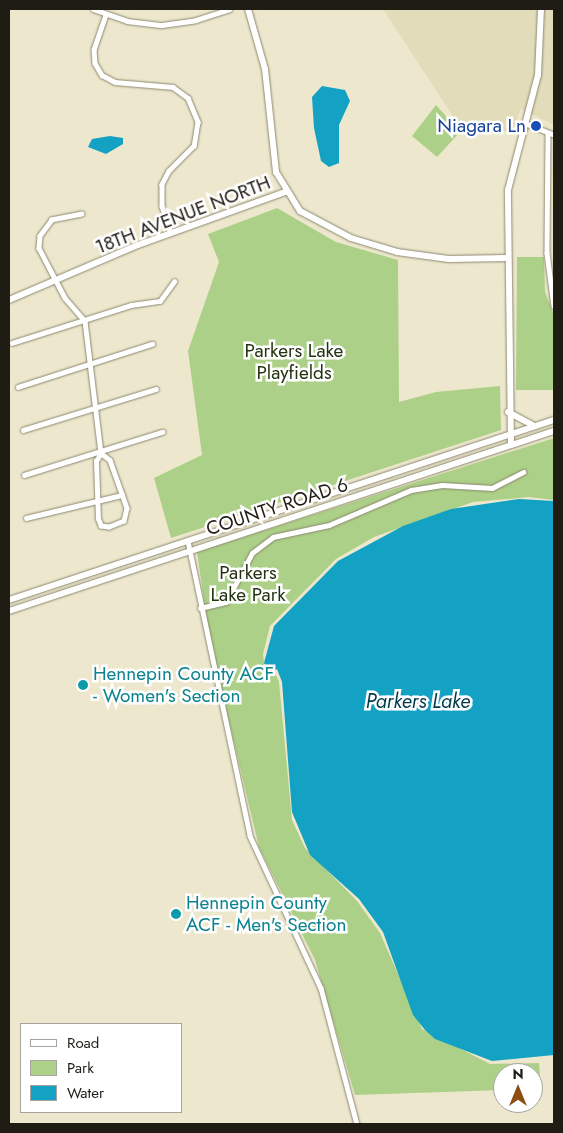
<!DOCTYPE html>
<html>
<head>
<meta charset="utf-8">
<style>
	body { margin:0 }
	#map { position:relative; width:563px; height:1133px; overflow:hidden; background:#ede8cd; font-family:Jost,sans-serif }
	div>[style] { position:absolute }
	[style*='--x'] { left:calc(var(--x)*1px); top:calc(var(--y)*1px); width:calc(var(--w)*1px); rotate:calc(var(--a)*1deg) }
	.built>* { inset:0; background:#e3dcbb }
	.green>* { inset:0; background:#acd087 }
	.water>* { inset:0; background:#13a2c4 }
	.roads { filter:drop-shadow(0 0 1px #8c876f) drop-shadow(0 0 1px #8c876f) }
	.street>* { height:4.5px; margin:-2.25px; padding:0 2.25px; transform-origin:2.25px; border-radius:2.25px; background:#fff }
	.secondary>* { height:6px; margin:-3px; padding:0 3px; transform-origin:3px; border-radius:3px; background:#fff }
	.dots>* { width:14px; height:14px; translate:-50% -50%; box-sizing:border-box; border:2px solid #fff; border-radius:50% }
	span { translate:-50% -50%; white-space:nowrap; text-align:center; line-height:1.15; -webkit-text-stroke:5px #fff; paint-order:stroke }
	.transit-label { font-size:19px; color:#164399 }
	.right { translate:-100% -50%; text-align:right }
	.street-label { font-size:19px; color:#1e1c13 }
	.park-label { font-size:19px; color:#243411 }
	.culture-label { font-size:19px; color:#0d838f }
	.left { translate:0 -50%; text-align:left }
	.water-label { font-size:20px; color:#023c4a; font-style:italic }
	.frame { position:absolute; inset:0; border:10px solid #1e1c13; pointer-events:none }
	.legend { position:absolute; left:20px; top:1023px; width:162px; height:90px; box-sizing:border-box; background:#fff; border:1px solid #a5a4a1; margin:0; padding:6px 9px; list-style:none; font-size:15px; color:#1e1c13 }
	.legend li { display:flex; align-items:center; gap:10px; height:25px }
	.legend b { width:25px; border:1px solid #a5a4a1 }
	.north { position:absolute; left:493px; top:1063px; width:50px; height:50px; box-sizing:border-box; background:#fff; border:1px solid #a5a4a1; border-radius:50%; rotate:0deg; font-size:14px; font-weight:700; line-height:20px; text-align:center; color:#1e1c13 }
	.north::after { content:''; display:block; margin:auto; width:18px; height:22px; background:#8c4e12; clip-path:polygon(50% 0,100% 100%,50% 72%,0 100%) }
</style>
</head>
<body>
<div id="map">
	<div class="built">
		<i style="clip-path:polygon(383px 9px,554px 9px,554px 125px,521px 109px,512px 132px,460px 127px)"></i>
	</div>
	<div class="green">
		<i style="clip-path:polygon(436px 105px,460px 132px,437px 157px,412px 136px)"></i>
		<i style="clip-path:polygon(277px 208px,336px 242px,398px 260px,399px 402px,436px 392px,500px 386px,501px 430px,171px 538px,154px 478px,202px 455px,188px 351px,219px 262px,208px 234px)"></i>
		<i style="clip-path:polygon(517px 257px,544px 257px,545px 292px,554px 315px,554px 390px,516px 390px)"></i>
		<i style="clip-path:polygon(554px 438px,554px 500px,529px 497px,473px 502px,374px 537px,336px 559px,270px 626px,263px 654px,265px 672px,276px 675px,279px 682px,292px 820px,305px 848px,357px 901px,380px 933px,422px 1029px,490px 1064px,539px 1063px,541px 1089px,533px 1089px,533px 1073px,503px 1073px,503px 1090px,355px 1095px,315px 960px,259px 847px,210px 642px,197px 552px)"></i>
	</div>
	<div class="water">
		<i style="clip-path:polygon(322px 86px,345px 90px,350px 101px,339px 125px,339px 163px,329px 167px,321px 161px,314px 128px,312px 97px)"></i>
		<i style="clip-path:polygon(110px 136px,123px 138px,123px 144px,106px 154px,88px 147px,92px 139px)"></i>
		<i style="clip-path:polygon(519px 499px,554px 501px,554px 1055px,492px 1061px,435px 1039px,425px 1030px,413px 1015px,383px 932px,359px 899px,310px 855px,292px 812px,282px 682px,277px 669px,270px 674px,264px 663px,274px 626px,338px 561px,403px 526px,451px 509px)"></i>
	</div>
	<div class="roads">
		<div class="street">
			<i style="--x:93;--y:9;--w:36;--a:19"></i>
			<i style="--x:127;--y:21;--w:35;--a:7"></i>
			<i style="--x:162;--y:25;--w:34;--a:-8"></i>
			<i style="--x:196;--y:20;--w:35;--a:-18"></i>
			<i style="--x:106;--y:15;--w:36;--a:109"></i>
			<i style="--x:94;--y:49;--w:14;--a:86"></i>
			<i style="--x:95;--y:63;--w:14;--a:60"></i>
			<i style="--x:102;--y:75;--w:15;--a:28"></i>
			<i style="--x:115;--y:82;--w:58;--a:4.9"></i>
			<i style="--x:173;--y:87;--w:19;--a:36"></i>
			<i style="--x:188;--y:98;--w:26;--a:67"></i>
			<i style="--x:198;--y:122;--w:24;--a:99"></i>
			<i style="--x:194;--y:146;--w:35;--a:135"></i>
			<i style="--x:169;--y:171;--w:15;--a:118"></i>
			<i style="--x:162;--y:184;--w:22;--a:90"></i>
			<i style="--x:162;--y:206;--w:28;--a:72"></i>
			<i style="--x:525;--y:123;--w:31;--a:22"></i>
			<i style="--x:548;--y:134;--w:119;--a:90.5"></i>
			<i style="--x:547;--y:253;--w:53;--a:82.5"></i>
			<i style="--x:82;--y:214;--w:31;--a:169"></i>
			<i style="--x:52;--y:220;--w:20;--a:127"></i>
			<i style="--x:40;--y:236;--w:12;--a:95"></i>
			<i style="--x:39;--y:248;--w:56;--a:62.5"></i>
			<i style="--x:65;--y:298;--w:30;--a:49"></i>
			<i style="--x:85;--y:321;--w:133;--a:83.1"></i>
			<i style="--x:12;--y:343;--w:125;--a:-17.7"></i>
			<i style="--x:131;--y:305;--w:29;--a:-8"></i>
			<i style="--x:160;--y:301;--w:24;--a:-54"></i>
			<i style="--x:18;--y:387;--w:141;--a:-17.8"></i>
			<i style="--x:23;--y:430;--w:139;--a:-17.1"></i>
			<i style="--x:101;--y:453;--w:11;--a:38"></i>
			<i style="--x:110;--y:460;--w:51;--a:70.5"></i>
			<i style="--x:127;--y:508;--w:13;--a:103"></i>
			<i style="--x:124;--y:521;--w:16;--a:158"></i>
			<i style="--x:109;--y:527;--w:8;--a:-173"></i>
			<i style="--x:101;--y:526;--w:8;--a:-113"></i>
			<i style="--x:98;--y:519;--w:58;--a:-92"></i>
			<i style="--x:96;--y:461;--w:9;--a:-58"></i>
			<i style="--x:24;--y:475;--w:145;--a:-17.3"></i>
			<i style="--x:26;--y:518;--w:99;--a:-13.5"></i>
			<i style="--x:188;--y:541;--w:301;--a:78.1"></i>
			<i style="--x:250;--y:836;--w:168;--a:65"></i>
			<i style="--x:321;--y:988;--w:141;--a:75.2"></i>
			<i style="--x:200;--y:608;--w:27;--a:-13"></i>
			<i style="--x:226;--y:602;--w:55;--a:-62"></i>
			<i style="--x:252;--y:553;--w:26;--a:-37"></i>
			<i style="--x:273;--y:537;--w:57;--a:-12.1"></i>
			<i style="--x:329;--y:525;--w:89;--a:-23.1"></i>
			<i style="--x:411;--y:490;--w:31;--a:-9"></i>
			<i style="--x:442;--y:485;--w:50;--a:3.4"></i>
			<i style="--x:492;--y:488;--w:35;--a:-27"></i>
		</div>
		<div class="secondary">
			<i style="--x:248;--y:9;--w:62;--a:74.2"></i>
			<i style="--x:265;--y:69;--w:104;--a:83.9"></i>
			<i style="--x:276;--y:172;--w:46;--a:58.4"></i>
			<i style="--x:300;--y:211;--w:58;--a:27.9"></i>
			<i style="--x:351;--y:238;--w:48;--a:16.9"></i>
			<i style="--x:397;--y:252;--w:52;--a:7.7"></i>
			<i style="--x:449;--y:259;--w:58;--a:-1"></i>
			<i style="--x:9;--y:300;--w:140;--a:-23.1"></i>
			<i style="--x:138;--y:245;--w:156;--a:-19.8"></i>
			<i style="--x:508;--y:412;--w:27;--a:28"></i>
			<i style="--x:511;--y:445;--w:255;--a:-90.7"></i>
			<i style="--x:508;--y:190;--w:119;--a:-75.4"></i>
			<i style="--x:538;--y:75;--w:66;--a:-87.4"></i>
			<i style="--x:9;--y:600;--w:574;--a:-18.28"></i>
			<i style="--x:9;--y:611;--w:574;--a:-18.28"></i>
		</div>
	</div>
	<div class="dots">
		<i style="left:536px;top:126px;background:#1a4fb4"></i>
		<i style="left:83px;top:685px;background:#0f9aa8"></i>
		<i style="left:176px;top:914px;background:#0f9aa8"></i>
	</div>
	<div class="transit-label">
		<span class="right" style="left:526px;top:126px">Niagara Ln</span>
	</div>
	<div class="street-label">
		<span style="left:183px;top:215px;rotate:-21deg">18TH AVENUE NORTH</span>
		<span style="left:277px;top:507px;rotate:-18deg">COUNTY ROAD 6</span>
	</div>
	<div class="park-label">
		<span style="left:294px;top:362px">Parkers Lake<br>Playfields</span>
		<span style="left:248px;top:584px">Parkers<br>Lake Park</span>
	</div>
	<div class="culture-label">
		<span class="left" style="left:93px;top:685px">Hennepin County ACF<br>- Women's Section</span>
		<span class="left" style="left:186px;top:914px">Hennepin County<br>ACF - Men's Section</span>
	</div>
	<div class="water-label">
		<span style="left:418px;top:701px">Parkers Lake</span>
	</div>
	<div class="frame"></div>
	<ul class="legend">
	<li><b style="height:6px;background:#fff"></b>Road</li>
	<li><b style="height:14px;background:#acd087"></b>Park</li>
	<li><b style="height:14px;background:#13a2c4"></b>Water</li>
	</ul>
	<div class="north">N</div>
</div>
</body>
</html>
